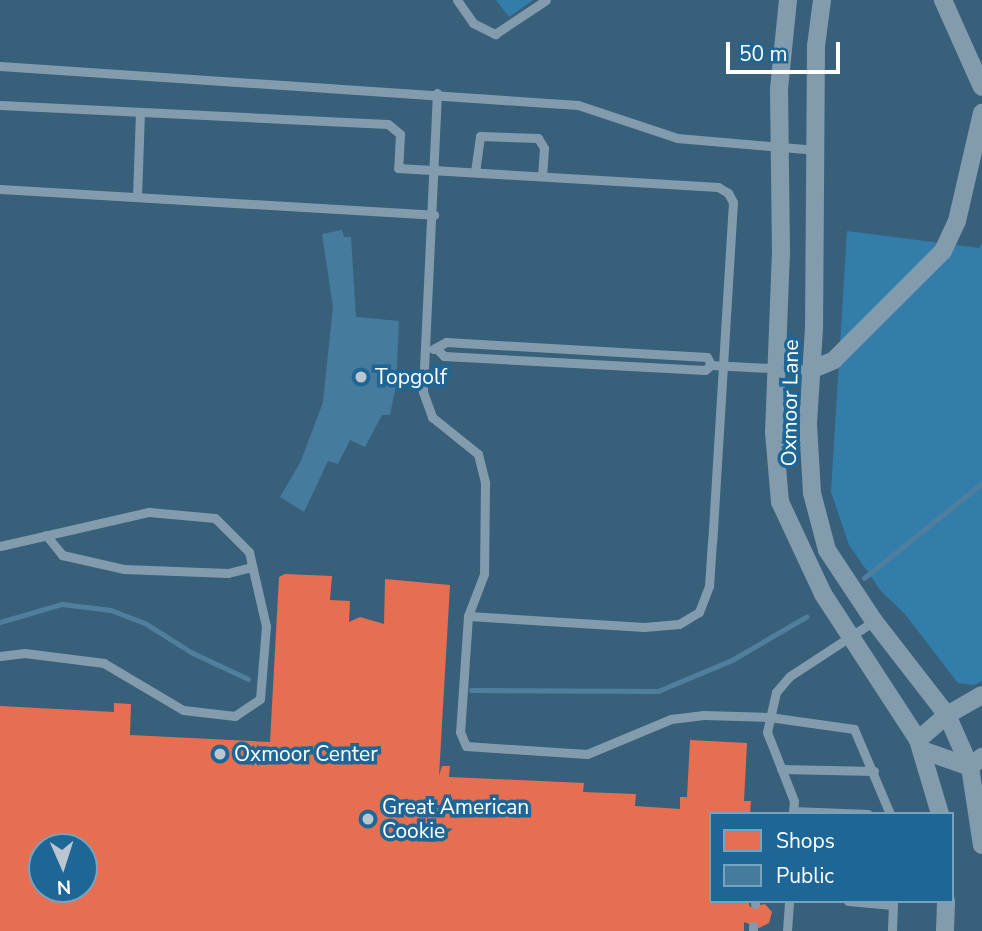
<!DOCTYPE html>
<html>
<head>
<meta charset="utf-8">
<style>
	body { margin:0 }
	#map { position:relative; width:982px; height:931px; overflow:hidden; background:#39607a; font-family:"Nunito Sans",sans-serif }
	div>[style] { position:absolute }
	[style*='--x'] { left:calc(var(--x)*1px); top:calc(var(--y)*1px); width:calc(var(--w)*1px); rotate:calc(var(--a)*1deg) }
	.green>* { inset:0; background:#337dab }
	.shops>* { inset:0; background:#e76f51 }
	.public>* { inset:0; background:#457b9d }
	.stream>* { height:4.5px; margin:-2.25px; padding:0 2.25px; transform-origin:2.25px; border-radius:2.25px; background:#507f9e }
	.lane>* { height:9px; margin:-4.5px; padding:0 4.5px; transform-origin:4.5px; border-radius:4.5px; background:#839cad }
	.street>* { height:18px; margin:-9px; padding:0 9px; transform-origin:9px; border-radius:9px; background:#839cad }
	.dots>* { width:19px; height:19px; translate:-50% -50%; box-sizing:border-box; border:4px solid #1e6695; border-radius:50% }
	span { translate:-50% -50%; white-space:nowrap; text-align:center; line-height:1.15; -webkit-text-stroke:7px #1e6695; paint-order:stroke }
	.poi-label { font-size:21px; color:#fff }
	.left { translate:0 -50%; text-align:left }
	.street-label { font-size:21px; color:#fff }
	.legend { position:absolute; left:709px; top:812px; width:245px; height:91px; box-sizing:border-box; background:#1e6695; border:2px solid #78a3bf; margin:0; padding:9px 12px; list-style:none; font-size:21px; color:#fff }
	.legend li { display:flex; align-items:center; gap:14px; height:35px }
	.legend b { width:35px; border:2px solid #78a3bf }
	.north { position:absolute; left:28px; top:833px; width:70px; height:70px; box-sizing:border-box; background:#1e6695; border:2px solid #78a3bf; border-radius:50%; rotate:177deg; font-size:19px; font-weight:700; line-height:28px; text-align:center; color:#fff }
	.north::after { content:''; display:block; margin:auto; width:24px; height:32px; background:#bac7d0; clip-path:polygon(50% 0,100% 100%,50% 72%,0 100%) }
	.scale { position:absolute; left:726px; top:42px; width:114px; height:32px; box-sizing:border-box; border:4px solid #fff; border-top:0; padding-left:9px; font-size:21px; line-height:24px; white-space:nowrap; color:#fff; -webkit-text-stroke:5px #1e6695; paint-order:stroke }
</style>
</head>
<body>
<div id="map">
	<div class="green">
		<i style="clip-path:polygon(496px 0,533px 0,509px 17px)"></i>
		<i style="clip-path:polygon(847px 231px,979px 248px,982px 243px,982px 681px,974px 685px,958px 683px,904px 613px,881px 591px,849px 545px,831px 492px)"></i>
	</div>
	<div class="shops">
		<i style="clip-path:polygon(evenodd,285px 574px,332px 576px,330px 600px,350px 601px,349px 622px,360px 617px,384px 624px,385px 579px,450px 585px,439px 776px,442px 766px,450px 766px,449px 777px,584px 783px,583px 792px,636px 794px,635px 806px,680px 809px,680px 797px,687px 797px,690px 740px,747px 743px,744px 801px,751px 801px,750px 814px,711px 814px,711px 901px,748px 901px,750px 907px,765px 904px,772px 912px,769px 923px,759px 928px,744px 922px,744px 931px,0 931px,0 706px,114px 712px,114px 703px,131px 704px,130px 735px,270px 742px,279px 577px,285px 574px,42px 847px,84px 847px,84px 889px,42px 889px,42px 847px)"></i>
	</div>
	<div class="public">
		<i style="clip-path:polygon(342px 230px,344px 237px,351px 237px,356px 317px,399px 321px,396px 385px,390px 415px,382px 415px,365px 447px,350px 440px,338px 464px,328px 461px,304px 512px,280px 497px,301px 461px,323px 402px,333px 307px,322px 234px)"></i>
	</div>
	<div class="stream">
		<i style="--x:864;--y:578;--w:151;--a:-38.8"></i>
		<i style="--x:0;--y:622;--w:65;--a:-16.2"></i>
		<i style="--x:62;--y:604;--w:49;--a:7"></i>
		<i style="--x:111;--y:610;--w:36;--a:21"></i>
		<i style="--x:145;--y:623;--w:54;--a:32.2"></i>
		<i style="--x:191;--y:652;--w:63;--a:25.3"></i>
		<i style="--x:471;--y:690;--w:187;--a:0.3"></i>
		<i style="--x:658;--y:691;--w:80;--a:-22.7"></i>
		<i style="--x:732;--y:660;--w:86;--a:-30.2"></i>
	</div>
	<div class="lane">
		<i style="--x:457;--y:0;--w:28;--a:55"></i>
		<i style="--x:473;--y:23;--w:25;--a:27"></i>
		<i style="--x:495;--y:34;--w:61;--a:-33.7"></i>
		<i style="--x:0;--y:66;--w:579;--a:3.86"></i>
		<i style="--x:578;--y:105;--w:104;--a:18.4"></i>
		<i style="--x:677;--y:138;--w:140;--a:4.9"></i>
		<i style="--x:437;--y:93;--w:299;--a:92.7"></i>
		<i style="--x:423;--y:392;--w:27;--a:70"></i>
		<i style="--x:432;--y:417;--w:59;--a:38.8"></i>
		<i style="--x:478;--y:454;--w:30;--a:76"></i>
		<i style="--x:485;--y:483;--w:91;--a:90.6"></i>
		<i style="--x:484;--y:574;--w:45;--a:110.9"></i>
		<i style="--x:468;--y:616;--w:116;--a:93.9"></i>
		<i style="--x:460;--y:732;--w:15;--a:67"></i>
		<i style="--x:466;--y:746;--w:121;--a:3.8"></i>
		<i style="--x:587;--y:754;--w:91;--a:-22.6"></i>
		<i style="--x:671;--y:719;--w:33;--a:-7"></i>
		<i style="--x:704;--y:715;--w:65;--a:1.8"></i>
		<i style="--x:769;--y:717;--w:86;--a:8"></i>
		<i style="--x:854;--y:729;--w:92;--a:67"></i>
		<i style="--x:0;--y:105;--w:388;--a:2.8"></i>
		<i style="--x:388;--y:124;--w:16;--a:40"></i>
		<i style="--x:400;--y:134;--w:34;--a:93"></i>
		<i style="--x:398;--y:168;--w:321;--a:3.4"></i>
		<i style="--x:718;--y:187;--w:12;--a:31"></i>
		<i style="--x:728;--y:193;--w:10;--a:61"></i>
		<i style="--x:733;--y:202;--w:340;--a:93.5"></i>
		<i style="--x:712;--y:541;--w:45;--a:93.8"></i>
		<i style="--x:709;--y:586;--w:28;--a:111"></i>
		<i style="--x:699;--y:612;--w:23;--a:149"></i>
		<i style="--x:679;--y:624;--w:35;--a:175"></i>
		<i style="--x:644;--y:627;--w:176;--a:-176.4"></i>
		<i style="--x:475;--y:172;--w:36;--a:-82"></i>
		<i style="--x:480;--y:136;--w:58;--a:2"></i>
		<i style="--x:538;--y:138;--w:12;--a:59"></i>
		<i style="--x:544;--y:148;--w:28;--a:94"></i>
		<i style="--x:0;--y:189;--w:435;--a:3.4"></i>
		<i style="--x:137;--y:197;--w:85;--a:-88"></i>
		<i style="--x:433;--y:349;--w:15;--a:-28"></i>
		<i style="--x:446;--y:342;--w:261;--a:3.3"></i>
		<i style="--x:707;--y:357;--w:9;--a:63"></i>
		<i style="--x:437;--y:349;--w:10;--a:45"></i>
		<i style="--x:444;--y:356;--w:261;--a:3.1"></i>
		<i style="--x:705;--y:370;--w:8;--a:-40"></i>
		<i style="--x:711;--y:365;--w:100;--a:2.9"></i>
		<i style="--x:46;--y:535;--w:26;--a:51"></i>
		<i style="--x:62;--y:555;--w:64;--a:12.7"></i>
		<i style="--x:124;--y:569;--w:104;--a:2.2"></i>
		<i style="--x:228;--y:573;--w:25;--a:-14"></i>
		<i style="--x:0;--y:546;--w:153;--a:-12.9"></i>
		<i style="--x:149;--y:512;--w:66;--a:5.2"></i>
		<i style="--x:215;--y:518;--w:48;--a:45"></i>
		<i style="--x:249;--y:552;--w:76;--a:77.1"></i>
		<i style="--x:266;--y:626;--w:73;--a:94.7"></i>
		<i style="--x:260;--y:699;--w:30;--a:146"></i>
		<i style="--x:235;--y:716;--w:52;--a:-173.4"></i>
		<i style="--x:183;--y:710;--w:92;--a:-149.3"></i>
		<i style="--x:104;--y:663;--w:80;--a:-172.8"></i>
		<i style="--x:25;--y:653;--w:25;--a:173"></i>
		<i style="--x:781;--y:769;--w:93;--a:1.2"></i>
		<i style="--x:793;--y:811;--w:75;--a:2.3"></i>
		<i style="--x:793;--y:814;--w:13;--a:-86"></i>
		<i style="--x:794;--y:801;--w:74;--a:-111.4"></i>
		<i style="--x:767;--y:732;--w:41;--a:-77.3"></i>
		<i style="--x:776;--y:692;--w:21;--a:-49"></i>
		<i style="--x:790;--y:676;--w:100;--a:-33.2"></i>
		<i style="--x:848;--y:901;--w:45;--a:5.1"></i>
		<i style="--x:755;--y:904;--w:3;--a:-90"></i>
		<i style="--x:753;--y:931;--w:5;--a:-90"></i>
		<i style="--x:787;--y:931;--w:30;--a:-86"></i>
		<i style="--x:892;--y:931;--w:30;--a:-88"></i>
	</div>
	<div class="street">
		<i style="--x:788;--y:0;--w:89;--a:95.8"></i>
		<i style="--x:779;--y:89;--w:162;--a:89.3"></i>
		<i style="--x:781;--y:251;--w:181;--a:92.2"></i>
		<i style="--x:774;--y:432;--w:70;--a:85.1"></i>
		<i style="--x:780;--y:502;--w:102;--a:64.9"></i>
		<i style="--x:823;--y:594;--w:174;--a:56.9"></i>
		<i style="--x:918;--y:740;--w:77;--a:73.4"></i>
		<i style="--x:822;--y:0;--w:46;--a:97.4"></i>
		<i style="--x:816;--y:46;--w:282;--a:90.4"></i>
		<i style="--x:814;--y:328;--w:96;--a:93.6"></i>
		<i style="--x:808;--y:424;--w:69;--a:86.7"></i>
		<i style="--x:812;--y:493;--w:59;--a:75.3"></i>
		<i style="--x:827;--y:550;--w:85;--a:56.5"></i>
		<i style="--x:874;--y:621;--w:119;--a:52.2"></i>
		<i style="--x:947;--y:715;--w:57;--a:66.1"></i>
		<i style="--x:970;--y:767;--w:79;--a:81.3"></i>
		<i style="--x:943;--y:0;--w:95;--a:65.9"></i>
		<i style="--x:811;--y:370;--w:25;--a:-23"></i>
		<i style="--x:834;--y:360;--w:154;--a:-45"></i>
		<i style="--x:943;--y:251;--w:33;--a:-65"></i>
		<i style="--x:957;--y:221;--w:111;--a:-77"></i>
		<i style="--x:918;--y:740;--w:38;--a:-41"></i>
		<i style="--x:947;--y:715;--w:40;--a:-29.7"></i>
		<i style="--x:922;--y:750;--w:51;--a:19.5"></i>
		<i style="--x:970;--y:767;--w:16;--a:-40"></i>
		<i style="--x:945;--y:931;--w:30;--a:-88"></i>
	</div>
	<div class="dots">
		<i style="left:361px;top:377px;background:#bac7d0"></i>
		<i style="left:220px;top:754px;background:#bac7d0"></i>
		<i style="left:368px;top:819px;background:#bac7d0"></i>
	</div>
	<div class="poi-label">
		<span class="left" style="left:375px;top:377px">Topgolf</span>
		<span class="left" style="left:234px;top:754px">Oxmoor Center</span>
		<span class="left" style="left:382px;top:819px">Great American<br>Cookie</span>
	</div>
	<div class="street-label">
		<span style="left:790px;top:403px;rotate:-89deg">Oxmoor Lane</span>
	</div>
	<ul class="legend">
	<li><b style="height:19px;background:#e76f51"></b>Shops</li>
	<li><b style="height:19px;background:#457b9d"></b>Public</li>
	</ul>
	<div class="north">N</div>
	<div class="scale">50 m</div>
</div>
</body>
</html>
